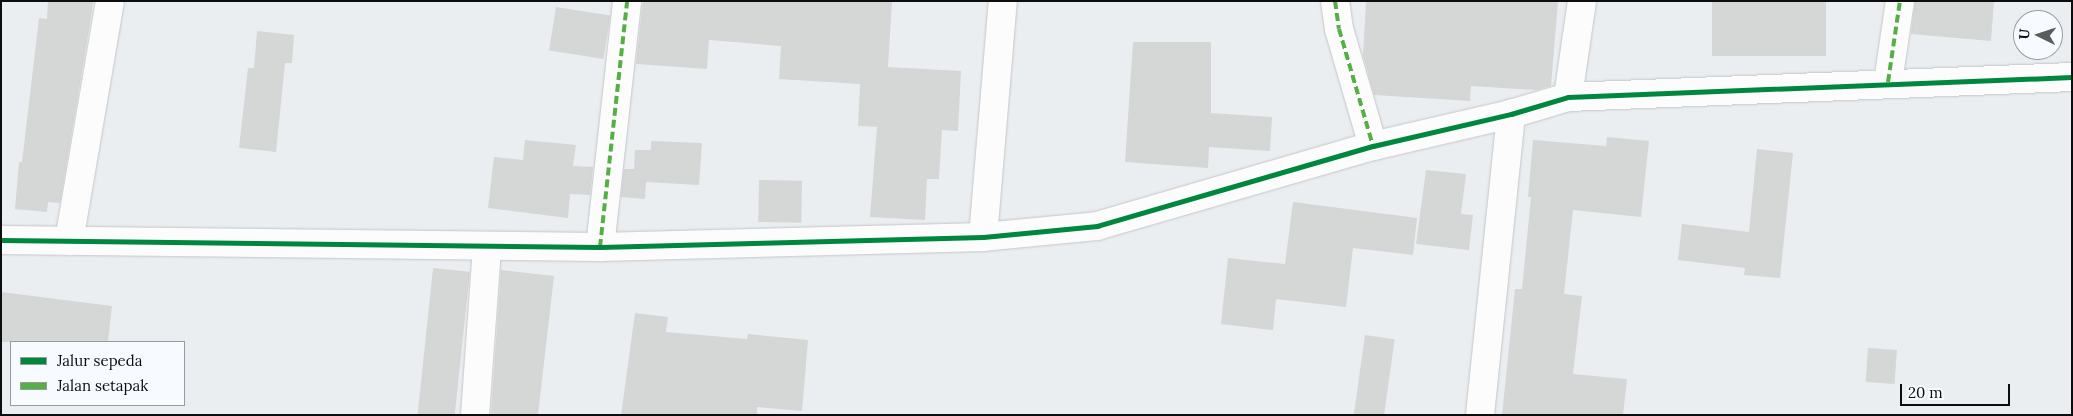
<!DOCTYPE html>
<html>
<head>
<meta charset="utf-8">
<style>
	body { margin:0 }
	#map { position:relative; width:2073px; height:416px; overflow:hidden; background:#ebeef0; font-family:Lora,serif }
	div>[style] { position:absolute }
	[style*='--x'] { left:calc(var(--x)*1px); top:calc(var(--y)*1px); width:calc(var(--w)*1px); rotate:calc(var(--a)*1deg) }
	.building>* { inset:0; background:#d5d6d6; transform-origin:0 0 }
	.roads { filter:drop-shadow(0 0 1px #c4c6c8) drop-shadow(0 0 1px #c4c6c8) }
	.minor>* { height:28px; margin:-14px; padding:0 14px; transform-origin:14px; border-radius:14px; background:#fcfcfd }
	.quiet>* { height:4px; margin-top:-2px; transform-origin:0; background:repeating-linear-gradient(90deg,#54b044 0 8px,transparent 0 12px) }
	.cycleway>* { height:5px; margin:-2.5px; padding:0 2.5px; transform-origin:2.5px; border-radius:2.5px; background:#00873e }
	span { translate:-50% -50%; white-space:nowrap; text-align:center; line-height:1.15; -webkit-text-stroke:4px #f7fbff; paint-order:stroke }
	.frame { position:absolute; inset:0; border:2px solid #0c0d0e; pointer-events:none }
	.legend { position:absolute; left:10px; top:341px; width:175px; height:65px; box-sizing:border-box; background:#f7fbff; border:1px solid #999c9f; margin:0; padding:6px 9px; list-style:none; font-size:15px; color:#0c0d0e }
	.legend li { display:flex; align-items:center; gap:10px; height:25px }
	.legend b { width:25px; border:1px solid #999c9f }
	.north { position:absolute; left:2013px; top:10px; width:50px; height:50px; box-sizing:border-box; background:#f7fbff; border:1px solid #999c9f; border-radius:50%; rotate:274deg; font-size:14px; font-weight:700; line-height:20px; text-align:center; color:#0c0d0e }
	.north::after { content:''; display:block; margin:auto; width:18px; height:22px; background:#5a5c5d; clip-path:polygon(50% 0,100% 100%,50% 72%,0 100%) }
	.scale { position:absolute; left:1900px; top:384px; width:110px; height:22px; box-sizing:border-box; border:2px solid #0c0d0e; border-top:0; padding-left:6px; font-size:15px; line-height:18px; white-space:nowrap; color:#0c0d0e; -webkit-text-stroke:4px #f7fbff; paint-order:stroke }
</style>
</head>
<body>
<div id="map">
	<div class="building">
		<i style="clip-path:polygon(48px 1px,93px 1px,91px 17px,60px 203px,48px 202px,47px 212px,15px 209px,19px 162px,22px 162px,39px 18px,47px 19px)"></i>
		<i style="clip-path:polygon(643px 1px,892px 1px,888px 67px,961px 71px,958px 131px,942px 130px,939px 179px,927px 179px,925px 220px,870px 217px,877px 127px,858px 126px,860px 84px,779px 79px,781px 46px,709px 40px,707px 69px,636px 64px)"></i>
		<i style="clip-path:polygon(1366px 1px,1558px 1px,1551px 86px,1536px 90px,1471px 86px,1470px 101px,1374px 95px,1363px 55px)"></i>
		<i style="left:1712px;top:1px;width:114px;height:55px"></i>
		<i style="clip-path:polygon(1915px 1px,1994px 1px,1991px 41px,1911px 34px)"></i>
		<i style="left:556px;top:7px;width:55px;height:44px;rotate:9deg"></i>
		<i style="clip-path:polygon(257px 31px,294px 35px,292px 63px,285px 63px,276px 152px,239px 148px,248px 68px,254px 68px)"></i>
		<i style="clip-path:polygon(1133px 42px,1211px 42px,1211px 113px,1272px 117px,1270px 151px,1209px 147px,1208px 168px,1125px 162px)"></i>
		<i style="clip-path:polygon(1607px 137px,1649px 141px,1641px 217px,1573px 210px,1564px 294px,1582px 296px,1573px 374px,1627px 379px,1623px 415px,1502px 415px,1515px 289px,1522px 289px,1531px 197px,1528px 197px,1533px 140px,1606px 146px)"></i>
		<i style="clip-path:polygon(525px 140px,576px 145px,573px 166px,593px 167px,590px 195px,570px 194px,568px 218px,488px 208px,494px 157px,523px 160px)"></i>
		<i style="clip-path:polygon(651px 141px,702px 143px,699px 185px,646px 182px,645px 199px,621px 197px,624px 169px,634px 169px,635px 150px,651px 150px)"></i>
		<i style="clip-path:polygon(1757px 149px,1793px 153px,1780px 278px,1744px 275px,1745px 268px,1678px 260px,1682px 224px,1749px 232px)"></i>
		<i style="clip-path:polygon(1426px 170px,1466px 174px,1461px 214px,1473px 215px,1469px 250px,1416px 244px)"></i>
		<i style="left:759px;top:180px;width:43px;height:42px;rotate:1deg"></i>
		<i style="clip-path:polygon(1293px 202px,1417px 218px,1413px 255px,1353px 248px,1346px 307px,1276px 299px,1273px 330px,1221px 324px,1228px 258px,1285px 264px)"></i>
		<i style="left:433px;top:268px;width:37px;height:148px;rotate:6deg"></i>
		<i style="clip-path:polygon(501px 270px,554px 276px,538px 415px,491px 415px)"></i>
		<i style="clip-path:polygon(1px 292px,112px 306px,108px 342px,1px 342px)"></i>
		<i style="clip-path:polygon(635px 313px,668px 317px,666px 332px,747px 339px,748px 334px,808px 340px,802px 411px,757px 407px,757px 415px,621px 415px)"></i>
		<i style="left:1365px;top:335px;width:30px;height:81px;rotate:8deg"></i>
		<i style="left:1868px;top:348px;width:29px;height:34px;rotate:4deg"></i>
	</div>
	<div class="roads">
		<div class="minor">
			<i style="--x:1335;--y:1;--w:28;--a:82"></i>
			<i style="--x:1339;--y:29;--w:122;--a:73.8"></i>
			<i style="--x:1888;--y:82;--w:82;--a:-81.6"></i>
			<i style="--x:1568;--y:97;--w:97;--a:-81.7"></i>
			<i style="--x:983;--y:237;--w:237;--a:-85.2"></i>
			<i style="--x:1;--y:240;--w:599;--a:0.67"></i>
			<i style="--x:600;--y:247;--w:383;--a:-1.5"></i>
			<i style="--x:983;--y:237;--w:115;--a:-5.5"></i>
			<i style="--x:1097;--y:226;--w:287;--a:-16.2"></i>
			<i style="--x:1373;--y:146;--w:142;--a:-13.1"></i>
			<i style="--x:1511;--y:114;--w:59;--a:-16.6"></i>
			<i style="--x:1568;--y:97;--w:504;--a:-2.27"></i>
			<i style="--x:69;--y:241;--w:243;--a:-80.3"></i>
			<i style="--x:600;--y:247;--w:247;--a:-83.7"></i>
			<i style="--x:475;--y:415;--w:168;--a:-85.9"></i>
			<i style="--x:1480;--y:415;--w:303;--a:-84.1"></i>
		</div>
	</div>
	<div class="quiet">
		<i style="--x:1335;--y:1;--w:28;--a:82"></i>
		<i style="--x:1339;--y:29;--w:122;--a:73.8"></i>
		<i style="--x:1888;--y:82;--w:82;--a:-81.6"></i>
		<i style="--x:600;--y:247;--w:247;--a:-83.7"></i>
	</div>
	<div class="cycleway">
		<i style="--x:1;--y:240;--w:599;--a:0.67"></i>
		<i style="--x:600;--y:247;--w:383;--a:-1.5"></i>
		<i style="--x:983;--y:237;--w:115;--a:-5.5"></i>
		<i style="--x:1097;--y:226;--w:287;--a:-16.2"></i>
		<i style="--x:1373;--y:146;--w:142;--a:-13.1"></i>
		<i style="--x:1511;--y:114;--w:59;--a:-16.6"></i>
		<i style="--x:1568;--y:97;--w:504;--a:-2.27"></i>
	</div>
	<div class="frame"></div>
	<ul class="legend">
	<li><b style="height:6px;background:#00873e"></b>Jalur sepeda</li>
	<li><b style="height:6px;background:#54b044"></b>Jalan setapak</li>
	</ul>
	<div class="north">U</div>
	<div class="scale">20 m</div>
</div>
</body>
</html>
